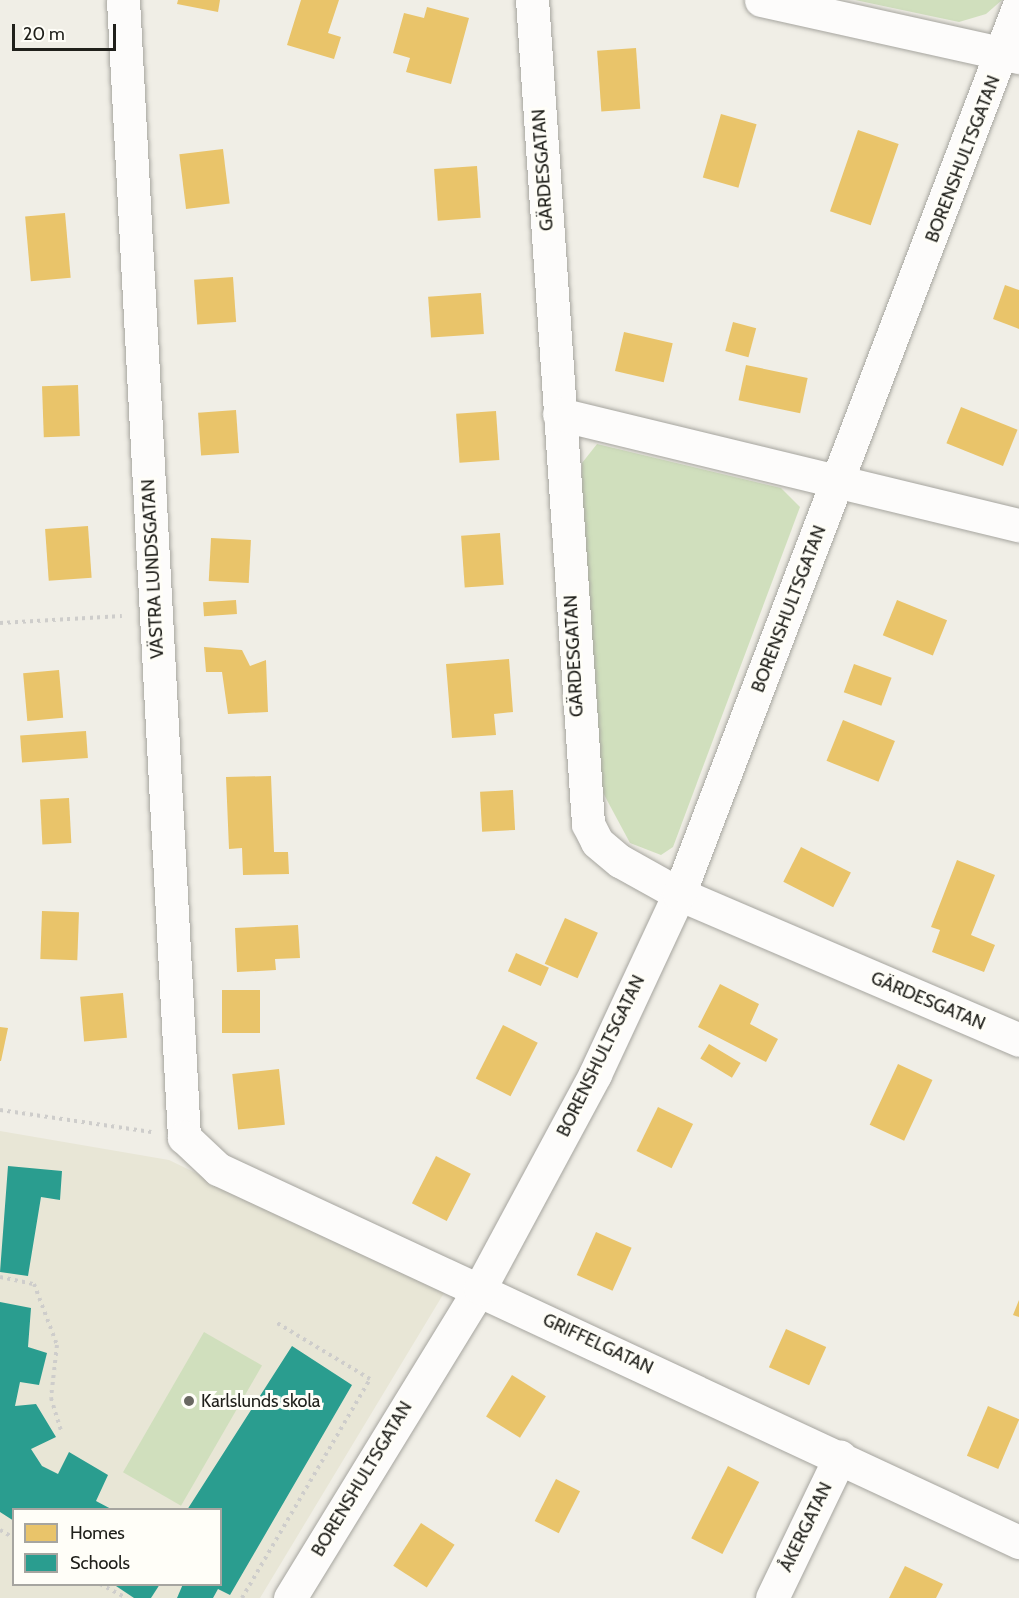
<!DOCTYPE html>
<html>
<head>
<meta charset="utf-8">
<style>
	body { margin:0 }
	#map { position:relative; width:1019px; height:1598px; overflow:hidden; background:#f0eee6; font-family:Cabin,sans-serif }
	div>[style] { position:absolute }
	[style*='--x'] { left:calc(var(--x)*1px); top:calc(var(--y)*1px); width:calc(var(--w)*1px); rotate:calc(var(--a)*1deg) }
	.built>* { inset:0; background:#e8e6d6 }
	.green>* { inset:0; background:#d0dfbd; transform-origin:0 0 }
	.homes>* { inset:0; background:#e9c46a; transform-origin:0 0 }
	.schools>* { inset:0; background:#2a9d8f }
	.path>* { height:4px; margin-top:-2px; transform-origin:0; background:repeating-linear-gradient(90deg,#cecdcb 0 3px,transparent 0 7.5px) }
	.roads { filter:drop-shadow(0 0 2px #a6a59f) drop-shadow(0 0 2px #a6a59f) }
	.street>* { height:33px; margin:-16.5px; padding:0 16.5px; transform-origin:16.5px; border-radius:16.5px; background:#fdfcfb }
	.dots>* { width:16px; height:16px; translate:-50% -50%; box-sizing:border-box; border:3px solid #fffef8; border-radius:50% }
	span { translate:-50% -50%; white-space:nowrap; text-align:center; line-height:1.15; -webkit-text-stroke:6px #fffef8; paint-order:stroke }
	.street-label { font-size:18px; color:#20201b }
	.poi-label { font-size:18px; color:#20201b }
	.left { translate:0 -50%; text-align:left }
	.legend { position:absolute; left:12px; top:1508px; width:210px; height:78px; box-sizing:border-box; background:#fffef8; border:2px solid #a6a5a0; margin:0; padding:8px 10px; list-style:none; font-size:18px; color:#20201b }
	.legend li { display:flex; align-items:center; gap:12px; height:30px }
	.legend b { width:30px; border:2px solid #a6a5a0 }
	.scale { position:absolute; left:12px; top:24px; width:104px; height:27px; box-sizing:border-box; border:3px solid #20201b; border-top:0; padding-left:8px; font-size:18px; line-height:21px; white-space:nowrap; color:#20201b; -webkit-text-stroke:4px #fffef8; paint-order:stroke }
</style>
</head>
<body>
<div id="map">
	<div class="built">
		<i style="clip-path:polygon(evenodd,0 1131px,169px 1160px,444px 1293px,260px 1598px,0 1598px,0 1131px,14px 1510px,220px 1510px,220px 1584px,14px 1584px,14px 1510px)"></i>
	</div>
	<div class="green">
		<i style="clip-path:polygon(855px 0,1002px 0,986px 14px,959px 22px)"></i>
		<i style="clip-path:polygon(597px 444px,781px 488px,800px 507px,673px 847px,661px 855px,630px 843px,601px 789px,582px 496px,582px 463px)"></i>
		<i style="left:204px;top:1332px;width:67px;height:162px;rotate:30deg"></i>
	</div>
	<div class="homes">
		<i style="clip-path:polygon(178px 0,220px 0,218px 12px,177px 4px)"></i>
		<i style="clip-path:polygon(301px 0,339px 0,328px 33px,341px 37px,334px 59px,287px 45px)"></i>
		<i style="clip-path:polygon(427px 7px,469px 18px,451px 84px,406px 72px,410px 58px,393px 53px,404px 13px,424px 18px)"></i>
		<i style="left:636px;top:48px;width:61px;height:39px;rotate:86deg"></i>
		<i style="left:721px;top:114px;width:37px;height:66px;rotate:16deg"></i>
		<i style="left:858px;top:130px;width:43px;height:86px;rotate:19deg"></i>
		<i style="left:223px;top:149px;width:55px;height:44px;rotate:83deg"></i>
		<i style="left:477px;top:166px;width:52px;height:43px;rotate:86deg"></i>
		<i style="left:65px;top:213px;width:65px;height:40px;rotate:85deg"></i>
		<i style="left:233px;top:277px;width:45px;height:39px;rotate:86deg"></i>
		<i style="clip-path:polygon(1005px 285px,1019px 290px,1019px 329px,993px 319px)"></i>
		<i style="left:481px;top:293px;width:41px;height:53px;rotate:86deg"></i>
		<i style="left:733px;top:322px;width:24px;height:30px;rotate:15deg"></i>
		<i style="left:624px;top:332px;width:50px;height:40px;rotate:13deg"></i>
		<i style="left:746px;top:365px;width:63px;height:36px;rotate:12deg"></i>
		<i style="left:78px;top:385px;width:51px;height:36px;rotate:88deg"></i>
		<i style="left:961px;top:407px;width:61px;height:39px;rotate:22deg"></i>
		<i style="left:236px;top:410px;width:43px;height:38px;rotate:86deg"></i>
		<i style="left:496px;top:411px;width:49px;height:40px;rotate:86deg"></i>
		<i style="left:88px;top:526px;width:52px;height:43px;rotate:86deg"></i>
		<i style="left:500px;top:533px;width:52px;height:39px;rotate:86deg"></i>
		<i style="left:211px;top:538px;width:40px;height:43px;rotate:3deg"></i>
		<i style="left:236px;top:600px;width:14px;height:33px;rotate:86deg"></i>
		<i style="left:897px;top:600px;width:54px;height:38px;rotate:22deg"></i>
		<i style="clip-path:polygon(204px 647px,242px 650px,250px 666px,266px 660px,268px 712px,228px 714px,222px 672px,206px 672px)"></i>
		<i style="clip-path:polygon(509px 659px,513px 712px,494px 714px,496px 735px,452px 738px,446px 664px)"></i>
		<i style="left:854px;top:664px;width:40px;height:30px;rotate:20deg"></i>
		<i style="left:59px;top:670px;width:48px;height:36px;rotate:85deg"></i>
		<i style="left:843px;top:720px;width:56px;height:44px;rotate:22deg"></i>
		<i style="left:86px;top:731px;width:27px;height:66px;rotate:86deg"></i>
		<i style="clip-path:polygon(271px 776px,274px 852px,288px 852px,289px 874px,243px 875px,242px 848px,229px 849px,226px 777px)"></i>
		<i style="left:513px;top:790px;width:40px;height:33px;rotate:87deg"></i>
		<i style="left:69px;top:798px;width:45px;height:29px;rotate:87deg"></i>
		<i style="left:801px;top:847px;width:56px;height:39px;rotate:27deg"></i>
		<i style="clip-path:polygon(957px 860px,995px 875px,971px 935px,995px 945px,984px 972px,932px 952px,940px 930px,931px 927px)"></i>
		<i style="left:42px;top:911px;width:37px;height:48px;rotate:2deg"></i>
		<i style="left:565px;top:918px;width:36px;height:50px;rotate:24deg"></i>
		<i style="clip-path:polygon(298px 925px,300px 958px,275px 959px,276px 970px,237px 972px,235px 928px)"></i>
		<i style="left:516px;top:953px;width:36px;height:20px;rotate:24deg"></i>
		<i style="clip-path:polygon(720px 984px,759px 1004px,750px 1024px,778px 1039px,766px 1062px,698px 1027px)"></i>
		<i style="left:222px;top:990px;width:38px;height:43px"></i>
		<i style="left:123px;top:993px;width:45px;height:43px;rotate:85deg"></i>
		<i style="left:503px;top:1025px;width:39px;height:60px;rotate:27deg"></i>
		<i style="clip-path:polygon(0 1027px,8px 1028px,1px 1061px,0 1061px)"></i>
		<i style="left:709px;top:1044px;width:37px;height:17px;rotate:31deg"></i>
		<i style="left:898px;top:1064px;width:38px;height:67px;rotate:25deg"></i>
		<i style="left:279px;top:1069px;width:56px;height:47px;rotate:84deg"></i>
		<i style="left:658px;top:1107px;width:39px;height:49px;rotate:26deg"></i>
		<i style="left:436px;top:1156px;width:39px;height:53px;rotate:27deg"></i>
		<i style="left:596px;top:1232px;width:39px;height:47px;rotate:24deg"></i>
		<i style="clip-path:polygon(1019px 1300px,1019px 1317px,1013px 1315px)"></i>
		<i style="left:786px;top:1329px;width:44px;height:42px;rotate:24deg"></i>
		<i style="left:512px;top:1375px;width:40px;height:49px;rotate:32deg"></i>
		<i style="left:988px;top:1406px;width:34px;height:54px;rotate:23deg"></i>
		<i style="left:728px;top:1466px;width:35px;height:81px;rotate:27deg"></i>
		<i style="left:556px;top:1479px;width:27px;height:47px;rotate:27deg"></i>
		<i style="left:421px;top:1523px;width:40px;height:51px;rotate:33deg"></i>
		<i style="clip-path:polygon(905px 1566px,943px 1584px,936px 1598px,889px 1598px)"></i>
	</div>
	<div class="schools">
		<i style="clip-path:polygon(8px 1166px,62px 1171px,60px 1200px,41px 1197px,28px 1276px,0 1272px)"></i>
		<i style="clip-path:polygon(0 1302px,31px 1308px,28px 1347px,47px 1353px,39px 1385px,20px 1382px,15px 1406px,36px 1404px,56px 1437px,31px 1449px,42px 1466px,58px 1474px,69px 1452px,108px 1475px,96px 1501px,113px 1510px,14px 1510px,14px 1521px,0 1512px)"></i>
		<i style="clip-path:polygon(292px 1346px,352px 1385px,230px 1595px,218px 1589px,213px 1598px,177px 1598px,183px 1584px,220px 1584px,220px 1510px,187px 1510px)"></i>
		<i style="clip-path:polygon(113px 1584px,160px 1584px,151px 1598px,134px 1598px)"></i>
	</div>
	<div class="path">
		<i style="--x:0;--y:623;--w:122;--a:-3.3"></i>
		<i style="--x:0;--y:1110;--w:153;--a:8.3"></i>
		<i style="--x:0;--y:1277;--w:35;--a:12"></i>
		<i style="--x:34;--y:1284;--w:65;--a:69.3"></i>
		<i style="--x:57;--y:1345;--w:53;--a:96.5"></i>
		<i style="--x:51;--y:1398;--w:34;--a:73"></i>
		<i style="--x:0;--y:1530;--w:16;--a:30"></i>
		<i style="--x:100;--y:1584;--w:30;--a:28"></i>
		<i style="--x:242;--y:1598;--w:254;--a:-59.7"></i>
		<i style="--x:370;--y:1379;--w:109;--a:-148.9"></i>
	</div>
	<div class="roads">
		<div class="street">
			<i style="--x:123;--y:0;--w:1139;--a:86.93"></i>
			<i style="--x:184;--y:1137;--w:47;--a:43.3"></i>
			<i style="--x:218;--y:1169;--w:884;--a:24.97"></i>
			<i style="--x:532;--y:0;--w:826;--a:86.11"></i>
			<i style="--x:588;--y:824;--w:20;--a:63"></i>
			<i style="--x:597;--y:842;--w:30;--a:40"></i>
			<i style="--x:620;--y:861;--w:68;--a:29.2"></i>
			<i style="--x:679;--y:894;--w:370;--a:23.2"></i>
			<i style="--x:761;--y:0;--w:264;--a:12.5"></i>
			<i style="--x:559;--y:414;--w:473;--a:13.6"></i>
			<i style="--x:290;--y:1598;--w:364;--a:-58.5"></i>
			<i style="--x:480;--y:1288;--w:243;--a:-61.7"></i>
			<i style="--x:595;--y:1074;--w:199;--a:-65"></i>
			<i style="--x:679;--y:894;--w:952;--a:-69.07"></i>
			<i style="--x:772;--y:1598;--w:157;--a:-64.3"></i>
		</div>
	</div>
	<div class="dots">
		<i style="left:189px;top:1401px;background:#696862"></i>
	</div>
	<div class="street-label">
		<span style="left:963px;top:159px;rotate:-69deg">BORENSHULTSGATAN</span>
		<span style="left:543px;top:170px;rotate:-94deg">GÄRDESGATAN</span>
		<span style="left:153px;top:569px;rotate:-93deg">VÄSTRA LUNDSGATAN</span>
		<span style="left:789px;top:609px;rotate:-69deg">BORENSHULTSGATAN</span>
		<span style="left:574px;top:656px;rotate:-93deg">GÄRDESGATAN</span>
		<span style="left:928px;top:1001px;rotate:23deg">GÄRDESGATAN</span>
		<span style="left:601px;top:1056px;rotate:-64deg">BORENSHULTSGATAN</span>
		<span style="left:598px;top:1344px;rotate:25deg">GRIFFELGATAN</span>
		<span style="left:362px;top:1479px;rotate:-59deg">BORENSHULTSGATAN</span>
		<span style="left:806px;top:1527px;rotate:-64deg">ÅKERGATAN</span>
	</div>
	<div class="poi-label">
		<span class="left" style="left:201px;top:1401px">Karlslunds skola</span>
	</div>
	<ul class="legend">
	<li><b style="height:16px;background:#e9c46a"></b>Homes</li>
	<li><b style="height:16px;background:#2a9d8f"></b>Schools</li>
	</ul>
	<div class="scale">20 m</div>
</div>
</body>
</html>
